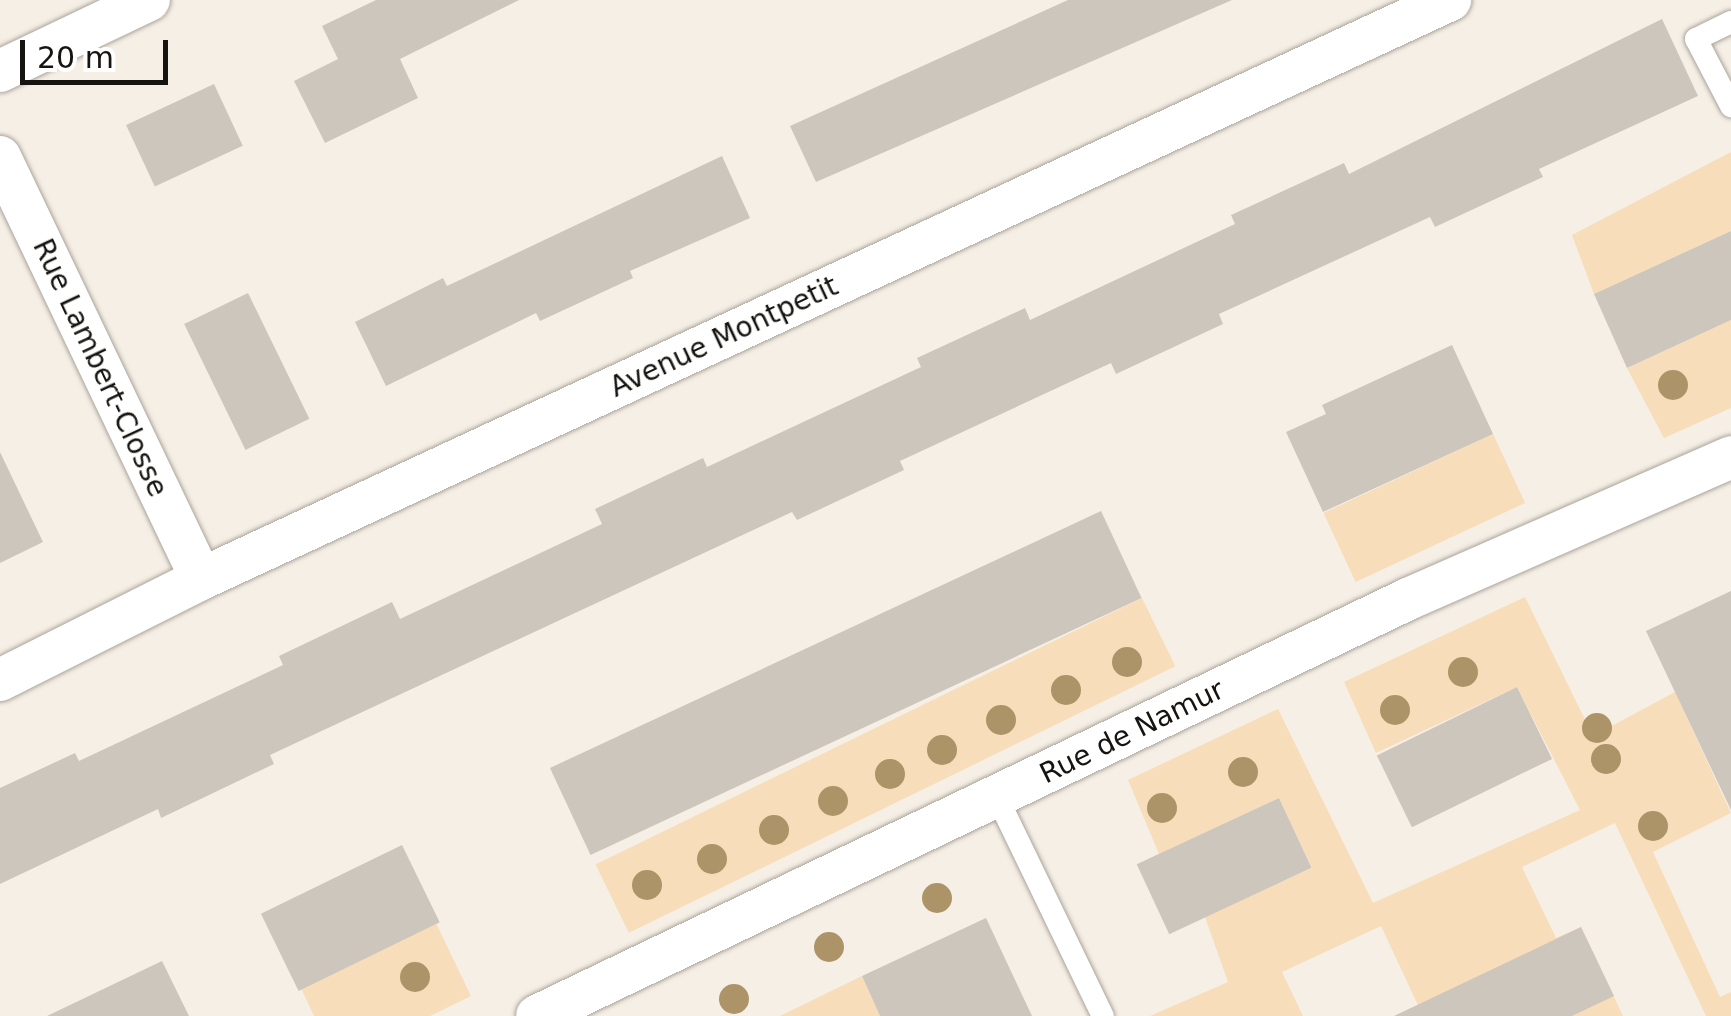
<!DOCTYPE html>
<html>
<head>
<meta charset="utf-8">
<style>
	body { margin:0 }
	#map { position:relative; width:1731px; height:1016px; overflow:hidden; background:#f6efe6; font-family:"DejaVu Sans",sans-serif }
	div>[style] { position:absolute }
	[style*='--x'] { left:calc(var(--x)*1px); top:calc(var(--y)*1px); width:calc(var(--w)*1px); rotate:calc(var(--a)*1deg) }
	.green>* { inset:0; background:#f7ddb9; transform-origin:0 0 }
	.building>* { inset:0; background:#cdc6bd; transform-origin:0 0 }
	.roads { filter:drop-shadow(0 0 2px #aaa49b) drop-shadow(0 0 2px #aaa49b) }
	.service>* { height:22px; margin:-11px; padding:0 11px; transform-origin:11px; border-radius:11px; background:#fff }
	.minor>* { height:42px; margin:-21px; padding:0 21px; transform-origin:21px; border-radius:21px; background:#fff }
	.trees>* { width:30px; height:30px; margin:-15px; border-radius:50%; background:#ac9468 }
	span { translate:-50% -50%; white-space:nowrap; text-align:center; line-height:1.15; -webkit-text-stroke:8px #fff; paint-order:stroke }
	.street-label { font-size:28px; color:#161411 }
	.scale { position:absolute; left:20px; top:40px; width:148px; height:45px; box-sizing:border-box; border:5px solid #161411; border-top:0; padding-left:12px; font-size:30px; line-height:35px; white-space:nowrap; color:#161411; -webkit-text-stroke:8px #fff; paint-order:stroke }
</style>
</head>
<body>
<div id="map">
	<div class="green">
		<i style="clip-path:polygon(1731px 152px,1731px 231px,1594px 294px,1572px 235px)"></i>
		<i style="clip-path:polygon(1731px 320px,1731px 408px,1664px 438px,1627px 368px)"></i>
		<i style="left:1493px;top:434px;width:76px;height:187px;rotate:65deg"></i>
		<i style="clip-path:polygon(1525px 597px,1593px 736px,1675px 692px,1731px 813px,1653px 852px,1720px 997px,1731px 992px,1731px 1016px,1706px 1016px,1615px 823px,1522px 867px,1556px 938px,1581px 927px,1623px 1016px,1423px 1016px,1381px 926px,1282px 972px,1303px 1016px,1150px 1016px,1228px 982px,1205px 917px,1312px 868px,1279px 798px,1159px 854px,1128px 780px,1278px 709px,1373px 903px,1580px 810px,1517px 687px,1376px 753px,1344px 682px)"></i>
		<i style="left:1142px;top:598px;width:76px;height:608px;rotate:64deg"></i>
		<i style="clip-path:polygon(436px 923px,471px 996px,430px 1016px,314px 1016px,301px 988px)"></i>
		<i style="clip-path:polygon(862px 976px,880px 1016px,780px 1016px)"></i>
	</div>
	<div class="building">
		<i style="clip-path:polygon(376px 0,519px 0,400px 59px,418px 98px,325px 143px,294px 81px,338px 59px,322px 26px)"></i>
		<i style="clip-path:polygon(1068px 0,1232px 0,816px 182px,790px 126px)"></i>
		<i style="clip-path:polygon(1662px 19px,1698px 96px,1539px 169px,1543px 177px,1435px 227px,1430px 217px,1219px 314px,1223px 324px,1116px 374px,1111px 363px,900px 461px,904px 470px,797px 520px,792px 512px,270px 755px,274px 764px,161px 818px,158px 809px,0 884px,0 788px,75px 753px,79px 761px,283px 665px,279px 656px,392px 602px,400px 619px,602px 524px,595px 509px,703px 458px,707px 467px,921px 367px,917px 358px,1025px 308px,1030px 320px,1235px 224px,1231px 215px,1344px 163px,1349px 174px)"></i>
		<i style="left:214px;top:84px;width:68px;height:97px;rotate:65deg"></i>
		<i style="clip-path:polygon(722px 156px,750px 218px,630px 271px,633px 278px,540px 321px,536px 313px,386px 386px,355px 322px,443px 278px,447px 286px)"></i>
		<i style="clip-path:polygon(1731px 231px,1731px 320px,1627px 368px,1594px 294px)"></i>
		<i style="left:248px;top:293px;width:140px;height:71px;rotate:64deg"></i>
		<i style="clip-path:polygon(1452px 345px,1493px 434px,1323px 512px,1286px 432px,1326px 414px,1322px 405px)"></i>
		<i style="clip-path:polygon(0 452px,43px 542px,0 563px)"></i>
		<i style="left:1101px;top:511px;width:96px;height:608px;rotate:65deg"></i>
		<i style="clip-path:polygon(1731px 591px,1731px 810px,1646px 631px)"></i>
		<i style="left:1517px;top:687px;width:80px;height:156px;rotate:64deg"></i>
		<i style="left:1279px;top:798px;width:77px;height:157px;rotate:65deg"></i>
		<i style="left:402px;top:845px;width:86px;height:157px;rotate:64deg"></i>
		<i style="clip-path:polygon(986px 918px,1032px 1016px,880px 1016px,862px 976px)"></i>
		<i style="clip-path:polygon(1581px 927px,1614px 996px,1572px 1016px,1394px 1016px)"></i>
		<i style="clip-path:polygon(162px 961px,189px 1016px,47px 1016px)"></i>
	</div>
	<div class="roads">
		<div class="service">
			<i style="--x:1731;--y:22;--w:39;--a:154"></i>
			<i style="--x:1696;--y:39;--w:76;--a:62.4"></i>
			<i style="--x:997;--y:797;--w:243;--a:64.2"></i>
		</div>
		<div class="minor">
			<i style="--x:0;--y:71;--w:165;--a:-25.5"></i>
			<i style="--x:0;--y:157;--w:467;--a:64.5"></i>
			<i style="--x:0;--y:680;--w:225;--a:-26.7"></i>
			<i style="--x:201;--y:579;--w:1377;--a:-24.87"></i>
			<i style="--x:537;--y:1016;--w:966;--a:-25.58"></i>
			<i style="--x:1408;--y:599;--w:353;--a:-23.7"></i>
		</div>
	</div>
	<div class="trees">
		<i style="left:1673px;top:385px"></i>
		<i style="left:1127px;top:662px"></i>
		<i style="left:1463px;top:672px"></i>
		<i style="left:1066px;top:690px"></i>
		<i style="left:1395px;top:710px"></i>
		<i style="left:1001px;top:720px"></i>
		<i style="left:1597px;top:728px"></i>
		<i style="left:942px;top:750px"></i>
		<i style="left:1606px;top:759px"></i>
		<i style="left:1243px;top:772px"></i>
		<i style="left:890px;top:774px"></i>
		<i style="left:833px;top:801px"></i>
		<i style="left:1162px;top:808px"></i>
		<i style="left:1653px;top:826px"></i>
		<i style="left:774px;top:830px"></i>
		<i style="left:712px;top:859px"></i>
		<i style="left:647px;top:885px"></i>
		<i style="left:937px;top:898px"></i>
		<i style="left:829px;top:947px"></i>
		<i style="left:415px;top:977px"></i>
		<i style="left:734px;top:999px"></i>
	</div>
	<div class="street-label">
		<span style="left:724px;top:337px;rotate:-25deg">Avenue Montpetit</span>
		<span style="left:100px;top:368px;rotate:65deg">Rue Lambert-Closse</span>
		<span style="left:1132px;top:732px;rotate:-26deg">Rue de Namur</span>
	</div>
	<div class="scale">20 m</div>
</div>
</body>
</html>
